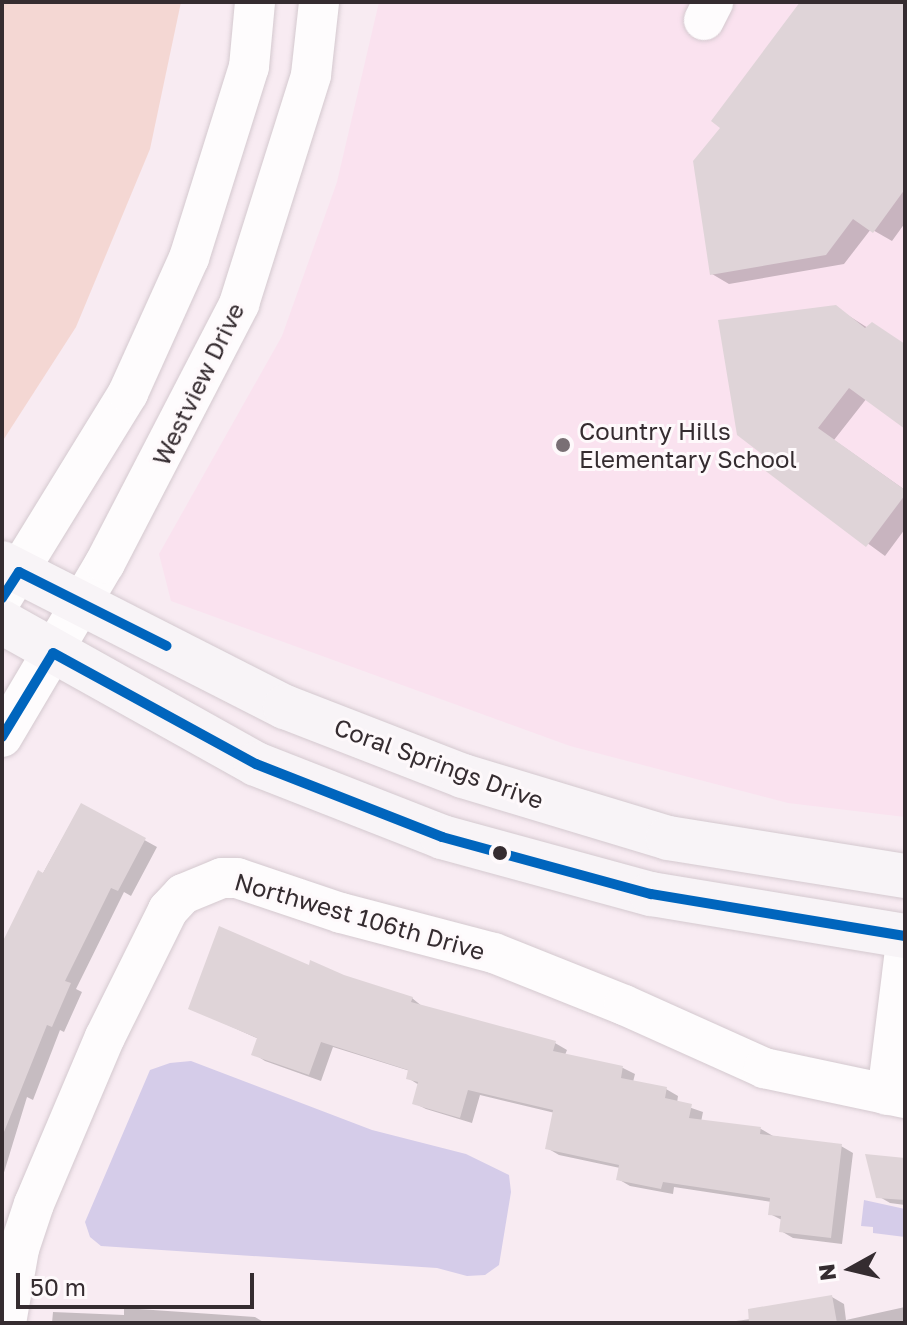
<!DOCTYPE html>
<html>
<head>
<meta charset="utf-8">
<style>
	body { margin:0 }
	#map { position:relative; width:907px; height:1325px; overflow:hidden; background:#f8ebf2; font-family:"Golos Text",sans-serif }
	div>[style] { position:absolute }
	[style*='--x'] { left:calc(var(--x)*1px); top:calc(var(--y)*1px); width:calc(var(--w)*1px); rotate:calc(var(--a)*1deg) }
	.built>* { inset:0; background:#fae2ef }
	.green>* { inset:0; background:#f4d7d3 }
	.water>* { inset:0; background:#d5cce9 }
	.shadow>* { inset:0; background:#0003 }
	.building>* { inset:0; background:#dfd4d8 }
	.roads { filter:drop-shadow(0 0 2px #d4c9cf) drop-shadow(0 0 2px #d4c9cf) }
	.minor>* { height:40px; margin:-20px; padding:0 20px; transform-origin:20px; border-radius:20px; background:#fefcfd }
	.major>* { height:44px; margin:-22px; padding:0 22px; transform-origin:22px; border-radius:22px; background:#f8f4f7 }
	.bus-1>* { height:10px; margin:-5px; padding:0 5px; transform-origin:5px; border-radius:5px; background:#0065bd }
	.dots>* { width:22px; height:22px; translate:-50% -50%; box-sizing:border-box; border:4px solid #fef9fb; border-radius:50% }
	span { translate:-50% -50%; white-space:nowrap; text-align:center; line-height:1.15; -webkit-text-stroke:6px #fef9fb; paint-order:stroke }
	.street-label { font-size:24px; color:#352c30 }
	.poi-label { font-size:24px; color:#352c30 }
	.left { translate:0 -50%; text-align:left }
	.frame { position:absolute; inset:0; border:4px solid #352c30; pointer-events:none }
	.north { position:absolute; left:811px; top:1229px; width:80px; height:80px; -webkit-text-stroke:6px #fef9fb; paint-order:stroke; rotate:262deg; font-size:22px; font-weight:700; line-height:32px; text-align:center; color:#352c30 }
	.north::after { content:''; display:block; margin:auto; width:28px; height:36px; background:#352c30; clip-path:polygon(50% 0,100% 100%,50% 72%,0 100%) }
	.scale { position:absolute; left:16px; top:1273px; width:238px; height:36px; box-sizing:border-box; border:4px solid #352c30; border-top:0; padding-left:10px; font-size:24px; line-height:28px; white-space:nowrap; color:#352c30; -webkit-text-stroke:6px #fef9fb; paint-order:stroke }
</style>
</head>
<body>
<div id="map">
	<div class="built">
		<i style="clip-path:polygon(379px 2px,905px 2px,905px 817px,788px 803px,570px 746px,171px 601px,159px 554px,282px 336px,337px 182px)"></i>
	</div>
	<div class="green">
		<i style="clip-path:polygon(2px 2px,181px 2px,150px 149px,76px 327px,2px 442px)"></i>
	</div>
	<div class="water">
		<i style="clip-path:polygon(191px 1061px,372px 1130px,466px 1154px,509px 1175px,511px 1192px,499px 1265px,485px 1275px,467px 1276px,437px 1268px,101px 1246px,90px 1237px,85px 1222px,150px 1070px,170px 1063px)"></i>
		<i style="clip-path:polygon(864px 1200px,905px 1209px,905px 1237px,873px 1233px,873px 1227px,861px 1226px)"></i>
	</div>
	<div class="shadow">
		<i style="clip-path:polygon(803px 2px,905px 2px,905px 223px,892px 241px,871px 229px,844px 264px,729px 284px,712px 274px,723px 128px)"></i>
		<i style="clip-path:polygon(835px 307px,868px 328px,905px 345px,905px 426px,867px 398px,834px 440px,905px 490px,905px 529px,885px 556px,766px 469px,774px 461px)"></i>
		<i style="clip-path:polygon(81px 805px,157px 847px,131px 896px,124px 892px,76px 989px,82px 992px,64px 1032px,60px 1030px,33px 1100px,27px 1097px,2px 1179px,2px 947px)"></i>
		<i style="clip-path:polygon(310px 968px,412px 998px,423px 1007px,555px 1043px,567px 1050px,565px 1055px,623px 1068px,635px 1074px,633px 1082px,666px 1089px,678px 1096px,677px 1103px,703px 1112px,701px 1122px,761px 1129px,773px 1136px,841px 1146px,853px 1153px,842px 1244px,793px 1238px,781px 1231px,782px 1220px,770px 1214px,772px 1202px,674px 1187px,673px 1194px,630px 1186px,618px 1179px,620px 1168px,559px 1155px,547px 1148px,555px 1113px,480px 1095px,472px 1123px,426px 1109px,414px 1103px,419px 1085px,408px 1078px,410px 1071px,333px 1047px,321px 1081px,265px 1061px,254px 1054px,259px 1039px,190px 1008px)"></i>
		<i style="clip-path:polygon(905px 1160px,905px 1205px,890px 1203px,878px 1196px)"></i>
		<i style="clip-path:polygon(832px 1297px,844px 1304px,846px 1320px,905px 1307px,905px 1323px,721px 1323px,773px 1316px)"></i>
		<i style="clip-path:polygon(124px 1308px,255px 1317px,265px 1323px,52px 1323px,53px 1312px,124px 1315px)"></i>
		<i style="clip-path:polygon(415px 1321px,461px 1323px,415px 1323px)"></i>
	</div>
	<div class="building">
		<i style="clip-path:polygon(800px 2px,905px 2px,905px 189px,873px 233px,853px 219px,826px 255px,710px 275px,693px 161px,720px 128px,711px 121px)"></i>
		<i style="clip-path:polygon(836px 305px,865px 328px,872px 322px,905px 344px,905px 429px,849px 388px,818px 428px,905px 490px,905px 495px,866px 547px,763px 469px,771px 461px,737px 435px,718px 320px)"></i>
		<i style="clip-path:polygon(81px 803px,146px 838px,118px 891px,111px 888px,65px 981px,71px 983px,52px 1027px,47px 1025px,2px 1137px,2px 943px,38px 870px,43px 873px)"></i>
		<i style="clip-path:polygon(219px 926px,309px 965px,310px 960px,344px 975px,413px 997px,411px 1002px,556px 1041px,553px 1051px,623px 1066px,621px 1078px,667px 1087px,665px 1098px,692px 1104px,689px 1118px,761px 1127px,760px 1134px,842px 1144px,831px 1238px,779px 1232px,781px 1216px,768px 1215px,770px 1198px,663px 1182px,661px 1189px,616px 1180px,619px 1165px,545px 1149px,553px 1110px,468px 1090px,460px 1118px,412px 1104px,418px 1082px,406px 1079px,408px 1070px,321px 1042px,309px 1075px,251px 1055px,257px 1038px,188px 1009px)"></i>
		<i style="clip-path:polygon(865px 1154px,905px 1158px,905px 1200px,876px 1198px)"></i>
		<i style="clip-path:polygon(832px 1295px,837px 1323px,749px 1323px,748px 1309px)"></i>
	</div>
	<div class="roads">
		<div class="minor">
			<i style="--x:704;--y:20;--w:20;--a:-63"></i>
			<i style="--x:2;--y:598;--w:241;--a:-58.4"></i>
			<i style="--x:128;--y:393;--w:148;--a:-65.7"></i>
			<i style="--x:189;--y:258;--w:200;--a:-72.6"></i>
			<i style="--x:249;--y:67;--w:65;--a:-84.7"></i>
			<i style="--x:2;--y:737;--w:202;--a:-59.4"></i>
			<i style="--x:105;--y:563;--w:292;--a:-62.6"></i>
			<i style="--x:239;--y:304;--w:240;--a:-72.5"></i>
			<i style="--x:311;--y:75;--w:73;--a:-83.7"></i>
			<i style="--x:887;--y:1095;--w:145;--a:-82.9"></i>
			<i style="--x:6;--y:1323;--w:75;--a:-80"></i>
			<i style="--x:19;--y:1249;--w:47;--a:-71.6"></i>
			<i style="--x:34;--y:1204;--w:181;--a:-67"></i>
			<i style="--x:105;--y:1037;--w:142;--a:-63.6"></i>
			<i style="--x:168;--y:910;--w:22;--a:-47"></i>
			<i style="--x:183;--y:894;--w:42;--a:-22.3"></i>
			<i style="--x:222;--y:878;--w:15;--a:0"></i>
			<i style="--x:237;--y:878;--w:110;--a:18.6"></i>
			<i style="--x:341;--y:913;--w:158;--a:14.7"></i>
			<i style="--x:494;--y:953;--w:140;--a:21.8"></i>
			<i style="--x:624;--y:1005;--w:154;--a:24.2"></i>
			<i style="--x:764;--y:1068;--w:144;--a:12"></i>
		</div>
		<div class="major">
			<i style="--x:2;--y:563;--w:318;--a:27"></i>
			<i style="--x:285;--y:707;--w:191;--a:21.2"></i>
			<i style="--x:463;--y:776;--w:214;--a:16.8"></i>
			<i style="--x:668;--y:838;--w:240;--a:9.1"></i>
			<i style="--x:2;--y:622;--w:291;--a:29.2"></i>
			<i style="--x:256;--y:764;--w:200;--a:21.4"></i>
			<i style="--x:442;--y:837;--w:217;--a:15.3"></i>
			<i style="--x:651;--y:894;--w:257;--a:9.4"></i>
		</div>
	</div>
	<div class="bus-1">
		<i style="--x:2;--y:598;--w:31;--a:-57"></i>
		<i style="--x:19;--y:572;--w:165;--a:26.6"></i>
		<i style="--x:2;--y:737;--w:98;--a:-58.7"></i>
		<i style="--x:53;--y:653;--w:231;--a:28.7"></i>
		<i style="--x:256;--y:764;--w:200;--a:21.4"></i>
		<i style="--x:442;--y:837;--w:217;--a:15.3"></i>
		<i style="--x:651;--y:894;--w:257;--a:9.4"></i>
	</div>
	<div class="dots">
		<i style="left:563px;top:445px;background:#796f74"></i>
		<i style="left:500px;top:853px;background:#352c30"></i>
	</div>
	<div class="street-label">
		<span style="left:198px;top:384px;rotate:-64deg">Westview Drive</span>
		<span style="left:439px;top:763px;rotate:20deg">Coral Springs Drive</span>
		<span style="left:360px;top:916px;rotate:16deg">Northwest 106th Drive</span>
	</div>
	<div class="poi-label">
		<span class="left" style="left:579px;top:445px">Country Hills<br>Elementary School</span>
	</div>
	<div class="frame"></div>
	<div class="north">N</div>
	<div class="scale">50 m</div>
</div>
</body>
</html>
